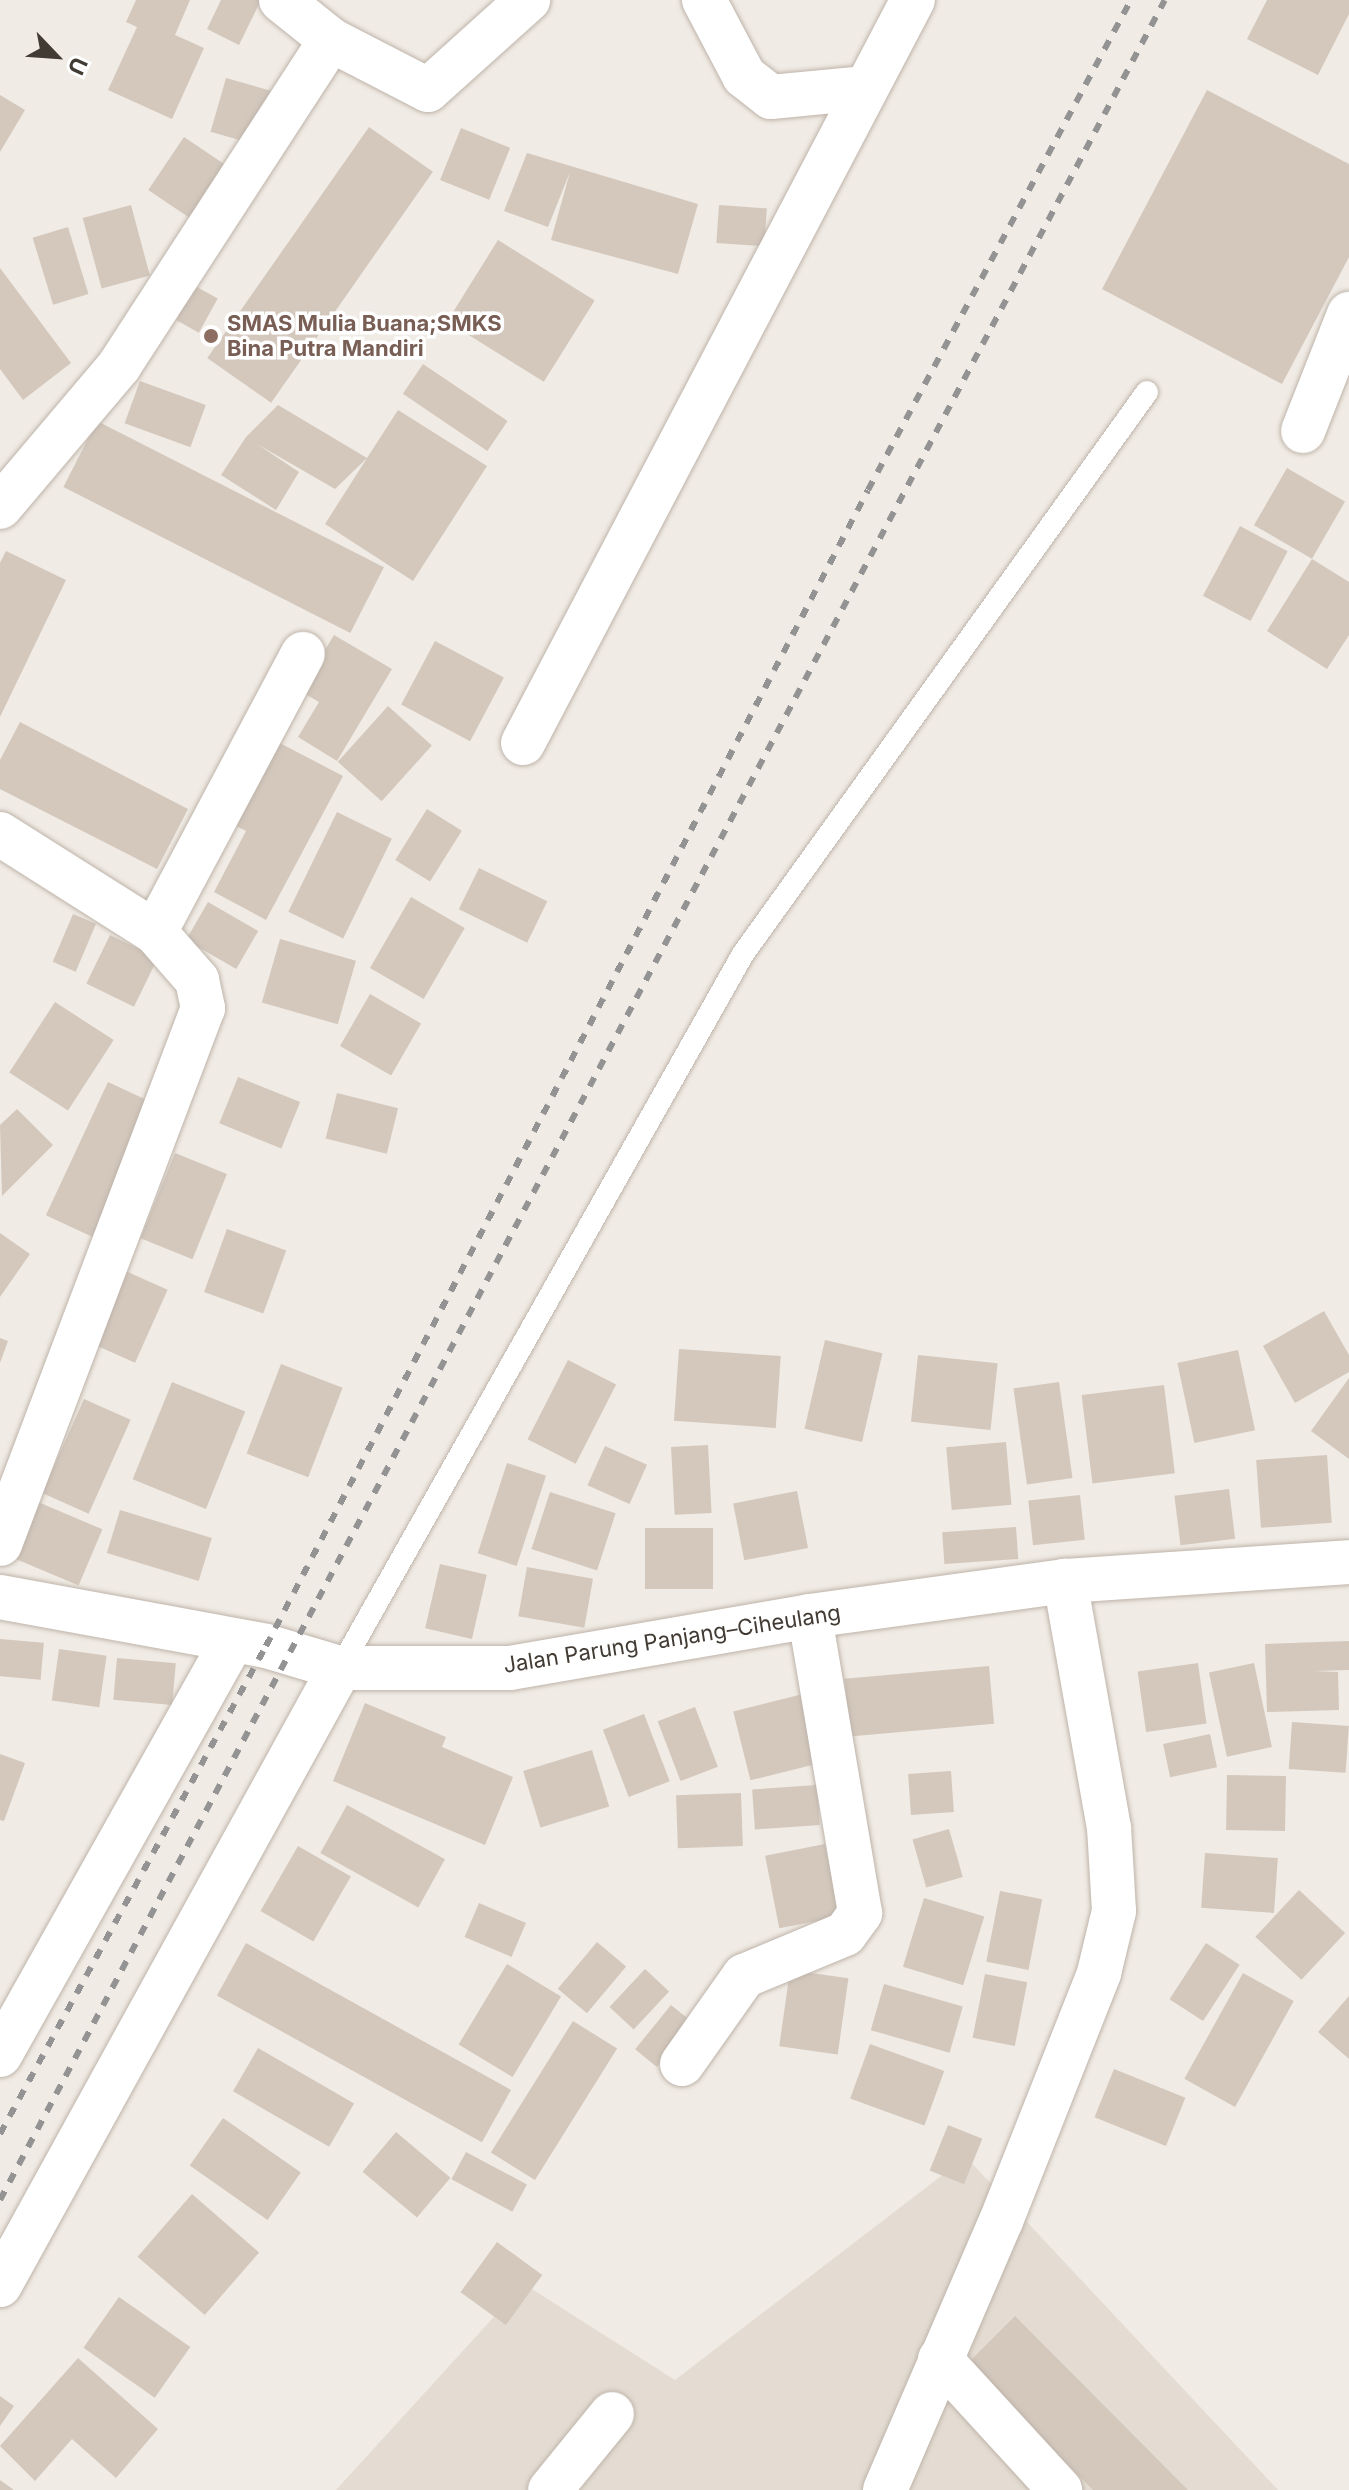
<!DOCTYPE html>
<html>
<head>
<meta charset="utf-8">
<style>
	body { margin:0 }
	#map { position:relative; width:1349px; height:2490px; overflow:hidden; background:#f0ebe4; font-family:Inter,sans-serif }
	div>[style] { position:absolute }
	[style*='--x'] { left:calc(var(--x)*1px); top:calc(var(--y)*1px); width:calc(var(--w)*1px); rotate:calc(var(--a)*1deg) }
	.residential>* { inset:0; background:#e4dcd2 }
	.building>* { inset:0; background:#d4c8bd; transform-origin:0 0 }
	.roads { filter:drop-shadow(0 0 2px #beb4aa) drop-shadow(0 0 2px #beb4aa) }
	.service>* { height:22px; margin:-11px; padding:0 11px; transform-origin:11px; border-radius:11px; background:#fff }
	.minor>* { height:44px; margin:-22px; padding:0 22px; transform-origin:22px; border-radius:22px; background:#fff }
	.tertiary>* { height:44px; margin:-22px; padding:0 22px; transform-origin:22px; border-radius:22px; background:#fff }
	.rail>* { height:6px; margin-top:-3px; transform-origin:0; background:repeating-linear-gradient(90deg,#939393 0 10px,transparent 0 20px) }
	.dots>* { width:22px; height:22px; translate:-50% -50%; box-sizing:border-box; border:4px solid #fff; border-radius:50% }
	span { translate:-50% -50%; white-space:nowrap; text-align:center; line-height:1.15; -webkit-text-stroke:7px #fff; paint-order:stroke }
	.education-label { font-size:22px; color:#785e54; font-weight:700 }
	.left { translate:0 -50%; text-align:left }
	.street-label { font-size:22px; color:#423b34 }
	.north { position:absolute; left:16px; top:16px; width:80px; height:80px; -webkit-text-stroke:6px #fff; paint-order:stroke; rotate:115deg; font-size:22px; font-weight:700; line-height:32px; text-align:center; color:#423b34 }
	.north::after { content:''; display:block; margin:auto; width:28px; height:36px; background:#423b34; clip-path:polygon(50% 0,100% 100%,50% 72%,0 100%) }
</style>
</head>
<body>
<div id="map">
	<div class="residential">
		<i style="clip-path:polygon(966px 2157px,1278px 2490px,336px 2490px,524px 2284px,675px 2380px)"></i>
	</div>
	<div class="building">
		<i style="clip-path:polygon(136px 0,190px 0,175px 35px,204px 48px,172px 119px,108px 90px,137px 27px,126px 22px)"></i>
		<i style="clip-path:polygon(221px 0,261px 0,239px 45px,207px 29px)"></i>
		<i style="clip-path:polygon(1267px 0,1349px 0,1349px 14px,1318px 75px,1247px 39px)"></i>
		<i style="left:226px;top:78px;width:62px;height:56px;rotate:16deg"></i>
		<i style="clip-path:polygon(1207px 90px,1349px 164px,1349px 257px,1282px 384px,1102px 289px)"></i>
		<i style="clip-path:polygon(0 95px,25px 110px,0 152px)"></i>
		<i style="left:369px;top:127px;width:78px;height:282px;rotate:35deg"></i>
		<i style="left:461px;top:128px;width:53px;height:56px;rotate:22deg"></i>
		<i style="left:184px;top:137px;width:60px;height:64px;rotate:34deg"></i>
		<i style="clip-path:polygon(527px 153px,698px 204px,678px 274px,551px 240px,570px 172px,548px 227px,504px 211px)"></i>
		<i style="left:131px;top:205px;width:73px;height:50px;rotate:75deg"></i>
		<i style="left:719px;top:205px;width:48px;height:38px;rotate:4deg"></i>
		<i style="left:68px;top:227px;width:70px;height:37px;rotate:73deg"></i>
		<i style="left:498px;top:240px;width:114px;height:96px;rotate:32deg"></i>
		<i style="clip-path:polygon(0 268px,71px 363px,23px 400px,0 369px)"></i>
		<i style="left:195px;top:286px;width:26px;height:39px;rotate:29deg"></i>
		<i style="left:423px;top:364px;width:102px;height:36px;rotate:34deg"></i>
		<i style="left:140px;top:381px;width:70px;height:45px;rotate:20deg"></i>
		<i style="clip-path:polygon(278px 405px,367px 458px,398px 410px,487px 466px,413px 581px,325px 524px,367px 458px,335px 489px,257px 444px,299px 472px,276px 510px,221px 475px,246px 437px)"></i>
		<i style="left:97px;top:421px;width:322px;height:74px;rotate:27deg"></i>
		<i style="left:1287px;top:468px;width:67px;height:66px;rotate:30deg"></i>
		<i style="left:1240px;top:526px;width:54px;height:79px;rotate:28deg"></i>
		<i style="clip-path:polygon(6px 551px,66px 580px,0 717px,0 563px)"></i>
		<i style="clip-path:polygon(1312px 559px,1349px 582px,1349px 635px,1327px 669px,1267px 631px)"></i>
		<i style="clip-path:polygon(334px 635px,392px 669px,337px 761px,298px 737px,319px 702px,300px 691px)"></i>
		<i style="left:435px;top:641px;width:78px;height:72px;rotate:28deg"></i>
		<i style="left:388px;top:706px;width:59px;height:75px;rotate:42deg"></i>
		<i style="clip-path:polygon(20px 722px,188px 809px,157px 869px,0 789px,0 760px)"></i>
		<i style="clip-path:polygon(274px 740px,343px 776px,266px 920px,214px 892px,246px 831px,230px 823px)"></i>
		<i style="left:427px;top:809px;width:41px;height:60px;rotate:32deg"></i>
		<i style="left:337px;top:812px;width:61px;height:111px;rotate:26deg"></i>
		<i style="left:479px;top:868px;width:76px;height:46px;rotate:26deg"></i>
		<i style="left:411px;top:897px;width:62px;height:82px;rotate:30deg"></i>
		<i style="left:208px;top:902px;width:58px;height:44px;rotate:30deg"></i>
		<i style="left:73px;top:914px;width:25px;height:52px;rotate:23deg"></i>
		<i style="left:110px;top:935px;width:53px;height:54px;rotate:26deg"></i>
		<i style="left:280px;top:939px;width:79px;height:66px;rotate:16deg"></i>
		<i style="left:370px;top:994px;width:59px;height:60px;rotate:30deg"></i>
		<i style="left:55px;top:1002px;width:70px;height:84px;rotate:33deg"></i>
		<i style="left:238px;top:1077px;width:67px;height:50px;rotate:22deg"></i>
		<i style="left:108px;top:1082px;width:51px;height:147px;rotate:25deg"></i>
		<i style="left:337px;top:1093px;width:63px;height:47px;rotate:14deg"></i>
		<i style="clip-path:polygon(17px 1109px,53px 1145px,2px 1196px,0 1125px)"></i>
		<i style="left:175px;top:1153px;width:56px;height:92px;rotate:22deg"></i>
		<i style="left:227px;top:1229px;width:63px;height:67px;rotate:20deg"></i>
		<i style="clip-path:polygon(0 1233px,30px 1254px,0 1297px)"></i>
		<i style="left:121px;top:1269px;width:51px;height:80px;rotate:24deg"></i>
		<i style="clip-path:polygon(1324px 1311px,1349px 1355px,1349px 1372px,1295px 1403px,1263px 1346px)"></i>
		<i style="clip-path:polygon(0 1338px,8px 1341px,0 1363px)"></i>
		<i style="left:825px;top:1340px;width:59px;height:91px;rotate:13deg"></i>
		<i style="left:679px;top:1349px;width:102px;height:72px;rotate:4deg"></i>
		<i style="left:1238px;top:1350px;width:82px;height:62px;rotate:78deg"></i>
		<i style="left:918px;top:1355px;width:80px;height:67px;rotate:6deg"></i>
		<i style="left:568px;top:1360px;width:54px;height:89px;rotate:27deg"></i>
		<i style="left:281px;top:1364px;width:66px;height:96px;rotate:21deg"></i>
		<i style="clip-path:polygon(1349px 1378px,1349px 1459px,1311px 1431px)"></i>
		<i style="left:172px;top:1382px;width:79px;height:105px;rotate:22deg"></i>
		<i style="left:1059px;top:1382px;width:97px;height:46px;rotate:82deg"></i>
		<i style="left:1164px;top:1385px;width:89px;height:83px;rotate:83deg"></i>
		<i style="left:84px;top:1399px;width:51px;height:103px;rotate:24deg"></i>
		<i style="left:1006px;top:1442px;width:63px;height:60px;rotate:85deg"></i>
		<i style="left:708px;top:1445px;width:68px;height:37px;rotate:87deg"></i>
		<i style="left:605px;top:1446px;width:46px;height:43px;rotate:24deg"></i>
		<i style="left:1327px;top:1455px;width:68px;height:71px;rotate:86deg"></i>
		<i style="left:507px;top:1463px;width:41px;height:95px;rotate:18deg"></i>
		<i style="left:1229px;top:1489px;width:50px;height:55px;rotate:83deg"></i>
		<i style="left:797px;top:1491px;width:58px;height:65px;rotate:79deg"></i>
		<i style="left:550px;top:1492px;width:69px;height:60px;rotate:18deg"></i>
		<i style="left:1080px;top:1495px;width:45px;height:52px;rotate:84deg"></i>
		<i style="left:38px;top:1502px;width:70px;height:61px;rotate:23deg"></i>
		<i style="left:120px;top:1510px;width:96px;height:45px;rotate:17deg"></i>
		<i style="left:1016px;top:1527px;width:32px;height:74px;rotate:86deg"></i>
		<i style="left:713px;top:1528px;width:61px;height:68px;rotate:90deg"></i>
		<i style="left:440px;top:1564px;width:48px;height:66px;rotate:13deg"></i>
		<i style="left:527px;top:1567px;width:67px;height:50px;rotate:10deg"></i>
		<i style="left:0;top:1639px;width:44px;height:37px;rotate:5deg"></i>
		<i style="clip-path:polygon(1349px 1641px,1349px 1670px,1314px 1671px,1338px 1672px,1339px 1710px,1267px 1712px,1265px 1644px)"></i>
		<i style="left:59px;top:1649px;width:48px;height:52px;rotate:8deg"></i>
		<i style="left:117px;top:1658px;width:59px;height:42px;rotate:5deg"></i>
		<i style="left:1198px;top:1663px;width:61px;height:61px;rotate:82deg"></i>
		<i style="left:1254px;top:1663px;width:86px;height:46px;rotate:78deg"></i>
		<i style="left:989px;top:1666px;width:58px;height:145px;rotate:85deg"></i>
		<i style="left:807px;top:1693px;width:71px;height:76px;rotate:76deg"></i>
		<i style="clip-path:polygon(365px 1703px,446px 1737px,442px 1747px,513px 1777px,485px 1845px,333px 1781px)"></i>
		<i style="left:695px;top:1707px;width:64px;height:40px;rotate:69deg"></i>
		<i style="left:644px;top:1714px;width:72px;height:44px;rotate:69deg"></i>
		<i style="left:1292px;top:1722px;width:57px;height:47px;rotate:4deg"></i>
		<i style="left:1210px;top:1734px;width:34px;height:48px;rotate:78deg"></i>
		<i style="left:592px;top:1750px;width:59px;height:72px;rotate:73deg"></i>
		<i style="clip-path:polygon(0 1754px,25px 1763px,4px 1821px,0 1820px)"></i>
		<i style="left:951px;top:1771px;width:41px;height:43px;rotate:86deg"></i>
		<i style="left:1286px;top:1776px;width:55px;height:59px;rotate:91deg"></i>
		<i style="left:817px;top:1785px;width:40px;height:65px;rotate:86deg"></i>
		<i style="left:741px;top:1793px;width:53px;height:65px;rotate:88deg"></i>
		<i style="left:347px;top:1805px;width:112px;height:55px;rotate:29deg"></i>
		<i style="left:949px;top:1829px;width:50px;height:38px;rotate:74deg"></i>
		<i style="left:825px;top:1844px;width:74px;height:61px;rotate:79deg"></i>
		<i style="left:298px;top:1846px;width:61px;height:75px;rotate:30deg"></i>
		<i style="left:1205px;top:1853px;width:73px;height:55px;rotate:4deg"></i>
		<i style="left:1299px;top:1890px;width:63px;height:64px;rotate:43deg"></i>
		<i style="left:1000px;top:1891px;width:43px;height:72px;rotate:11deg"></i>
		<i style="left:924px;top:1898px;width:63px;height:72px;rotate:17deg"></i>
		<i style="left:479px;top:1903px;width:51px;height:37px;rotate:23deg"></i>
		<i style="left:597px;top:1942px;width:38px;height:61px;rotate:40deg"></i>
		<i style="left:246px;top:1943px;width:303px;height:60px;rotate:29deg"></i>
		<i style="left:1206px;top:1943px;width:40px;height:67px;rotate:33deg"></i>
		<i style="left:507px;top:1964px;width:63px;height:94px;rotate:31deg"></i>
		<i style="left:645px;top:1969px;width:33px;height:52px;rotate:43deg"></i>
		<i style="left:790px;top:1970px;width:59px;height:77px;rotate:8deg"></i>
		<i style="left:1243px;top:1973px;width:58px;height:121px;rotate:29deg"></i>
		<i style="left:985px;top:1974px;width:43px;height:65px;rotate:11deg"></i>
		<i style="left:884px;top:1984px;width:82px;height:48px;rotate:16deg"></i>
		<i style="clip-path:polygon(1349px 1996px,1349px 2059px,1318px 2032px)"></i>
		<i style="left:671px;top:2005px;width:28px;height:57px;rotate:39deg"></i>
		<i style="left:573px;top:2021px;width:52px;height:155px;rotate:32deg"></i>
		<i style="left:870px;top:2044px;width:79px;height:58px;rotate:20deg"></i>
		<i style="left:258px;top:2048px;width:111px;height:50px;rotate:30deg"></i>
		<i style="left:1114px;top:2069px;width:77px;height:52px;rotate:22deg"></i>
		<i style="left:223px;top:2118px;width:95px;height:58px;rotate:35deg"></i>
		<i style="left:948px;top:2125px;width:37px;height:49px;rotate:22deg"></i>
		<i style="left:396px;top:2132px;width:71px;height:52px;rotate:40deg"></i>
		<i style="left:466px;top:2152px;width:69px;height:31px;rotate:28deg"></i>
		<i style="left:192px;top:2194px;width:89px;height:83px;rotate:41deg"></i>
		<i style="left:497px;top:2242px;width:56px;height:62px;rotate:36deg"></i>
		<i style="left:119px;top:2297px;width:87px;height:62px;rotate:35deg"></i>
		<i style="clip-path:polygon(1015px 2316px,1188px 2490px,1093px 2490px,967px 2364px)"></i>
		<i style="clip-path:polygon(78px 2358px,158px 2429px,116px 2478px,72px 2439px,35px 2481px,0 2446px)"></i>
		<i style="clip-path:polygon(0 2396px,14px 2406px,0 2426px)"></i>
		<i style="clip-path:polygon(0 2480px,14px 2490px,0 2490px)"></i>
	</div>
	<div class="roads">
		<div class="service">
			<i style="--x:340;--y:1668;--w:820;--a:-60.56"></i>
			<i style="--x:743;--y:954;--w:692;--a:-54.29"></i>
		</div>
		<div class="minor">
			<i style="--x:281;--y:0;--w:64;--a:38.7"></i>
			<i style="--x:331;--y:40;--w:109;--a:27.3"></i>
			<i style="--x:428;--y:90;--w:135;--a:-42"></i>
			<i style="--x:704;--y:0;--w:86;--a:62.2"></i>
			<i style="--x:744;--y:76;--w:34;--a:38"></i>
			<i style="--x:771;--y:97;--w:93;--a:-5.5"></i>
			<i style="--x:1303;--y:431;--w:126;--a:-68.5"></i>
			<i style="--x:0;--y:507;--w:185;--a:-49.8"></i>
			<i style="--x:119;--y:366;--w:389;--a:-57"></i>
			<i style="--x:523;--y:743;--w:839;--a:-62.31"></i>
			<i style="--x:0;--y:834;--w:183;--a:32.3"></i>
			<i style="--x:155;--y:932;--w:64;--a:48.8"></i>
			<i style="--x:197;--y:980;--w:29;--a:78"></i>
			<i style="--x:203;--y:1008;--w:573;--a:110.74"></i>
			<i style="--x:155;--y:932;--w:315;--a:-62"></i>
			<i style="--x:0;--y:2055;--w:475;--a:-60.7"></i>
			<i style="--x:682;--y:2064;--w:108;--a:-54.8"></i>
			<i style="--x:744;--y:1976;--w:109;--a:-22.6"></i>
			<i style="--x:845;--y:1934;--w:26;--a:-54"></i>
			<i style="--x:860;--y:1913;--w:301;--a:-99.6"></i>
			<i style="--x:0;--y:2285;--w:704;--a:-61.14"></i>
			<i style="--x:940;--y:2359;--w:178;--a:47.5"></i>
			<i style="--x:550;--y:2490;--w:98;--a:-50.8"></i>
			<i style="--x:885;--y:2490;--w:293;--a:-66.7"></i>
			<i style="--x:1001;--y:2221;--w:267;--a:-68.4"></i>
			<i style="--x:1099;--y:1973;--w:64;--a:-76.4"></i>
			<i style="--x:1114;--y:1911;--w:83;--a:-93.4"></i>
			<i style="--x:1109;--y:1828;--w:251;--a:-100.1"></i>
		</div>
		<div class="tertiary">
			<i style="--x:0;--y:1597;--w:270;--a:10.4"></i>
			<i style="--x:266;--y:1646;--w:77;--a:16.6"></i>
			<i style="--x:340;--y:1668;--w:170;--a:0"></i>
			<i style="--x:510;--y:1668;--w:304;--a:-9.8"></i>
			<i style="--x:810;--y:1616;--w:257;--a:-7.8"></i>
			<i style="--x:1065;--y:1581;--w:285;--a:-3.8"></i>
		</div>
	</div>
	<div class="rail">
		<i style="--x:0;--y:2134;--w:556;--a:-61.41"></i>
		<i style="--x:266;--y:1646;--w:1303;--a:-62.49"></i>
		<i style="--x:868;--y:490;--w:556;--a:-61.78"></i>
		<i style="--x:0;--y:2200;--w:2489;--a:-62.1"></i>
	</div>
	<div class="dots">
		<i style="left:211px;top:336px;background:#8d6e63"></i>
	</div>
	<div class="education-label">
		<span class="left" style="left:227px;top:336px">SMAS Mulia Buana;SMKS<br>Bina Putra Mandiri</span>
	</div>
	<div class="street-label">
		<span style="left:672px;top:1639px;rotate:-9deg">Jalan Parung Panjang–Ciheulang</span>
	</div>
	<div class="north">U</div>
</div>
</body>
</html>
